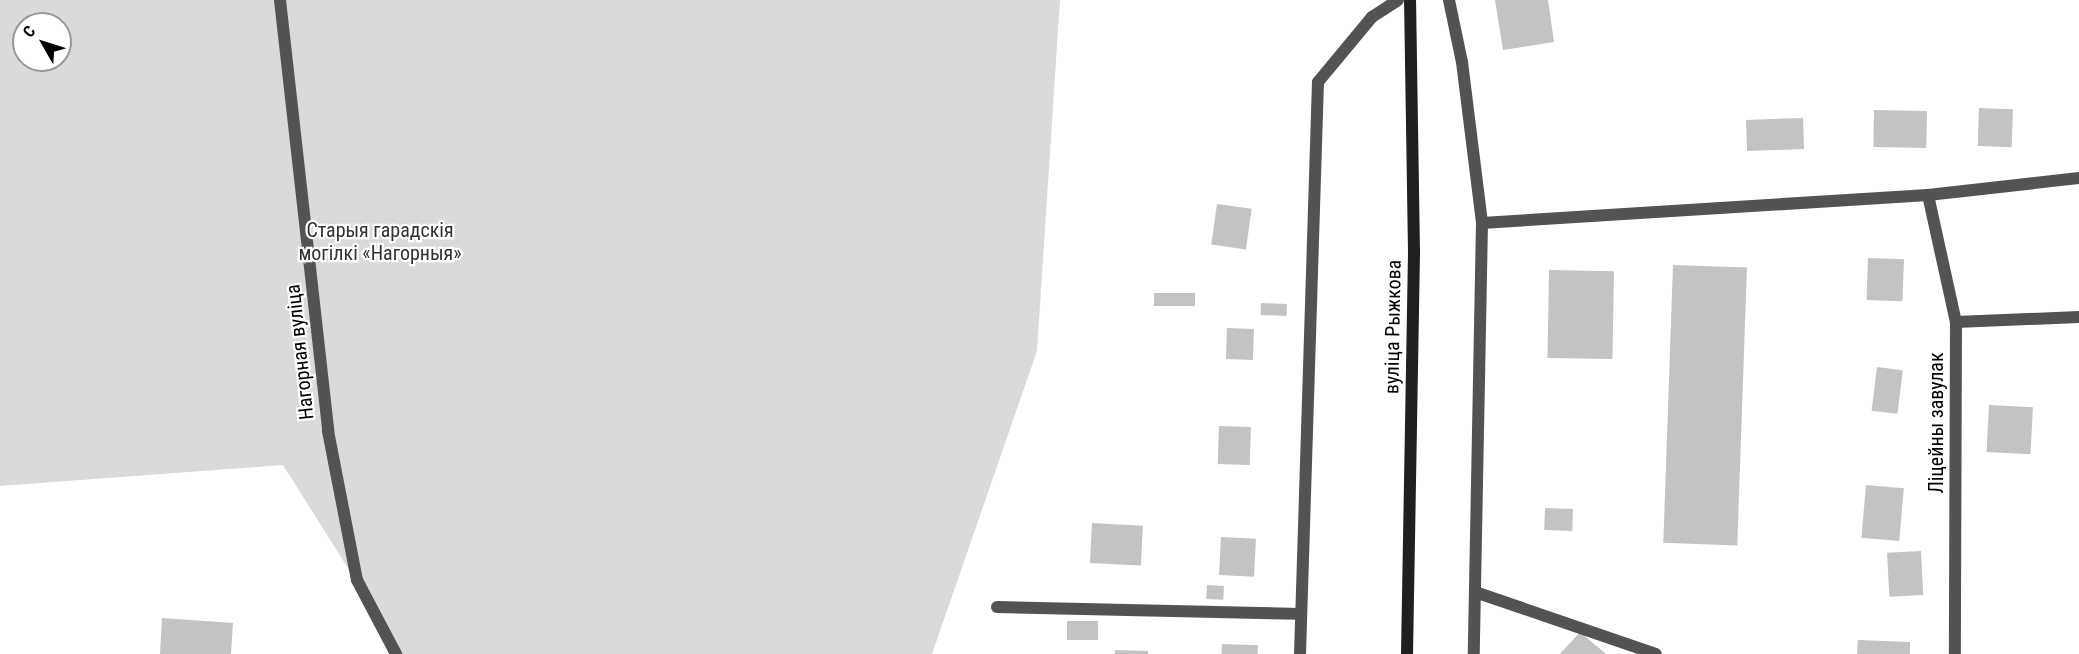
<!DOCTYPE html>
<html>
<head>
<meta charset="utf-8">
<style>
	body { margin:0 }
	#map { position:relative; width:2079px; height:654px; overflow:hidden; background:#fff; font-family:"Roboto Condensed",sans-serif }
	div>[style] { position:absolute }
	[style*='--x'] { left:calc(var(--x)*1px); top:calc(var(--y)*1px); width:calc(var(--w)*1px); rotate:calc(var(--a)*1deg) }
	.green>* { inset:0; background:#dadada }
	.building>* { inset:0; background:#c3c3c3; transform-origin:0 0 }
	.service>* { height:12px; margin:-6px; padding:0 6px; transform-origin:6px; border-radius:6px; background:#535353 }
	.minor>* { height:12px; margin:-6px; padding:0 6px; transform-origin:6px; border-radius:6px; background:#535353 }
	.secondary>* { height:12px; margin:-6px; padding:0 6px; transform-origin:6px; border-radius:6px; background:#202020 }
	span { translate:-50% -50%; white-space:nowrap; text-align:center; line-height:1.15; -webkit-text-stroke:4.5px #fff; paint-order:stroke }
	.park-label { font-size:20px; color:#313131 }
	.street-label { font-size:20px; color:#000 }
	.north { position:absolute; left:12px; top:12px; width:60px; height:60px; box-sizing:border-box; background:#fff; border:2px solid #999; border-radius:50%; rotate:309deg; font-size:16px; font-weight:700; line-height:24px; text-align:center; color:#000 }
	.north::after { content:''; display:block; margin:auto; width:21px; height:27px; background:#000; clip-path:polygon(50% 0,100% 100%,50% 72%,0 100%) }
</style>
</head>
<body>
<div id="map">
	<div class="green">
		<i style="clip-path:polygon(evenodd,0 0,1060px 0,1037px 351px,932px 654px,402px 654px,283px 465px,0 486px,0 0,24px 24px,60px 24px,60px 60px,24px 60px,24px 24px)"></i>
	</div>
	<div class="building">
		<i style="clip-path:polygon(1495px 0,1548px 0,1554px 42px,1503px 50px)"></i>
		<i style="left:1979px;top:108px;width:34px;height:38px;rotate:2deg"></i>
		<i style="left:1874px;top:110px;width:53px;height:37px;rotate:1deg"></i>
		<i style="left:1803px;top:118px;width:31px;height:57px;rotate:88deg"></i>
		<i style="left:1217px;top:204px;width:35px;height:41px;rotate:8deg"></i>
		<i style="left:1868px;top:258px;width:36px;height:42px;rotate:2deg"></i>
		<i style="left:1673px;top:265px;width:74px;height:278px;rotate:2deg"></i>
		<i style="left:1549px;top:270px;width:65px;height:88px;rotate:1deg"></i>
		<i style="left:1195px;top:293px;width:13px;height:41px;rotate:90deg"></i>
		<i style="left:1261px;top:303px;width:26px;height:12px;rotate:2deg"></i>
		<i style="left:1227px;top:328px;width:27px;height:31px;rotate:2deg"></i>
		<i style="left:1877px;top:367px;width:26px;height:44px;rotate:7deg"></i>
		<i style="left:1989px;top:405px;width:44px;height:47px;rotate:3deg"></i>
		<i style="left:1219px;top:426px;width:32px;height:38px;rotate:2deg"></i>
		<i style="left:1866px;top:485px;width:38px;height:53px;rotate:5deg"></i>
		<i style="left:1545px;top:508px;width:28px;height:22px;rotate:2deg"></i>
		<i style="left:1092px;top:523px;width:51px;height:40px;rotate:3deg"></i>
		<i style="left:1221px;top:537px;width:35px;height:38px;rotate:3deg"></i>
		<i style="left:1921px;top:551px;width:44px;height:34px;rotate:87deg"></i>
		<i style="left:1207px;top:585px;width:17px;height:14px;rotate:3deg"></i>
		<i style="clip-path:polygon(162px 618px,233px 623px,231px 654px,160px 654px)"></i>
		<i style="left:1067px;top:621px;width:31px;height:19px"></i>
		<i style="clip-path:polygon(1580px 632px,1606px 654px,1560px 654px)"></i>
		<i style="clip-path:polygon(1858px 640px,1910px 642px,1910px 654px,1857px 654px)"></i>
		<i style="left:1222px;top:644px;width:36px;height:10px;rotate:2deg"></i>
		<i style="clip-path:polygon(1115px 650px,1148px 651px,1148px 654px,1115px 654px)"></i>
	</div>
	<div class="service">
		<i style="--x:1449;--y:0;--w:63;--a:78.2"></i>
		<i style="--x:1462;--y:62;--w:162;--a:82.9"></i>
		<i style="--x:1482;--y:223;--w:431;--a:91.1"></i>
		<i style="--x:1475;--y:592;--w:191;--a:18.9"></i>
		<i style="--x:997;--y:607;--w:303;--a:1.3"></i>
		<i style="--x:1300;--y:654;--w:572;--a:-88.2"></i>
		<i style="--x:1318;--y:82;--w:85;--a:-50.3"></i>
		<i style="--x:1372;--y:17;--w:31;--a:-33"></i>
	</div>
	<div class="minor">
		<i style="--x:280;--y:0;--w:434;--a:83.6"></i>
		<i style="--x:328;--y:431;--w:152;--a:79"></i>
		<i style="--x:357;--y:580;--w:84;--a:62.2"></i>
		<i style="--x:1928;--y:195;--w:130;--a:77.6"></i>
		<i style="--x:1956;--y:322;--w:332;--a:90.2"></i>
		<i style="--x:1482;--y:223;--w:447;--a:-3.6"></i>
		<i style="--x:1928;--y:195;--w:152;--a:-6.4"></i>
		<i style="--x:1956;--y:322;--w:123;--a:-2.3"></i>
	</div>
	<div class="secondary">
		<i style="--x:1407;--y:654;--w:402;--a:-89"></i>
		<i style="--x:1414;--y:252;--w:252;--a:-90.9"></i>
	</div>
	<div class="park-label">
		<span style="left:380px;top:242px">Старыя гарадскія<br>могілкі «Нагорныя»</span>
	</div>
	<div class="street-label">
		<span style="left:1393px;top:327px;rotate:-89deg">вуліца Рыжкова</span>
		<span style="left:300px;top:352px;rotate:-96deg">Нагорная вуліца</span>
		<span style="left:1936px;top:423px;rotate:-90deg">Ліцейны завулак</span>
	</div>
	<div class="north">С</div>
</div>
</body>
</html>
